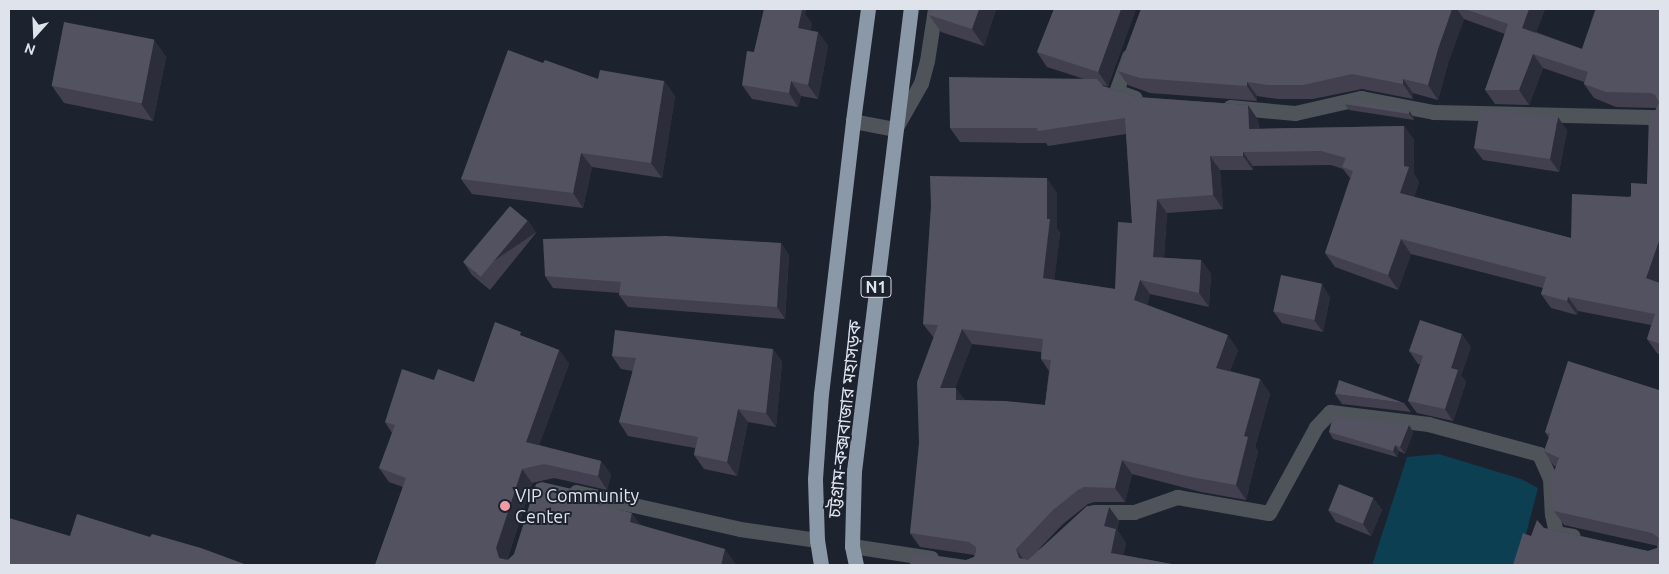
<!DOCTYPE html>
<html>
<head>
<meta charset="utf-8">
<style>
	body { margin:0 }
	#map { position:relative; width:1669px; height:574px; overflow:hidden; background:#1d222f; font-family:Ubuntu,"Noto Sans Bengali",sans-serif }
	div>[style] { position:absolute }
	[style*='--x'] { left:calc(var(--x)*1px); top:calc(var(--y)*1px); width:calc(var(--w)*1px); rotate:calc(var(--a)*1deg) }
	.water>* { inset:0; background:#0d3f53 }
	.minor>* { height:15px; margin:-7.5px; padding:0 7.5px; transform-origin:7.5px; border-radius:7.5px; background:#4e545a }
	.highway>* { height:15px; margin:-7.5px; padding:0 7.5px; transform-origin:7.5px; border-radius:7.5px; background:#8b98a7 }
	.wall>* { inset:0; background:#42404f }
	.shaded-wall>* { inset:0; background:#2c2d3b; transform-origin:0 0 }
	.building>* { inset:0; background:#535260; transform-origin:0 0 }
	.dots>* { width:14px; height:14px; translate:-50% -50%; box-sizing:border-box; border:2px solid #1d222f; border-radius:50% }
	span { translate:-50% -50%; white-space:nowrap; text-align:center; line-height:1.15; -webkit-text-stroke:4px #1d222f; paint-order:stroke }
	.shield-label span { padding:1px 4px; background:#1d222f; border:1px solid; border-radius:4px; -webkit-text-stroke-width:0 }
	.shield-label { font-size:16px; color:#dfe3ec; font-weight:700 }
	.street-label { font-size:18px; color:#dfe3ec }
	.poi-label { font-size:18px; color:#dfe3ec }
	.left { translate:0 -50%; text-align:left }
	.frame { position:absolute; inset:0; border:10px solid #dfe3ec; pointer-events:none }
	.north { position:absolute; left:10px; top:10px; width:50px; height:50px; -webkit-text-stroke:4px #1d222f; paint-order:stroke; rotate:200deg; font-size:14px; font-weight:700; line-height:20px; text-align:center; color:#dfe3ec }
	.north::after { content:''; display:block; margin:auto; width:18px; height:22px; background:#dfe3ec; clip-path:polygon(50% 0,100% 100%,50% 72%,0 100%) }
</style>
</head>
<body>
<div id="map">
	<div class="water">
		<i style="clip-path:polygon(1439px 454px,1521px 479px,1538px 488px,1518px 565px,1372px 565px,1407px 457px)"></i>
	</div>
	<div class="minor">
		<i style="--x:1129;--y:56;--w:37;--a:110"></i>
		<i style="--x:1116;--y:91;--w:20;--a:20"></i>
		<i style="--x:1230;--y:107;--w:65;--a:5.3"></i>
		<i style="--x:1295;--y:113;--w:68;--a:-12.8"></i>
		<i style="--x:1361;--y:98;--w:74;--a:10.9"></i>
		<i style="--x:1434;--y:112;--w:226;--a:1.3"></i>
		<i style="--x:853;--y:121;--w:43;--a:10.8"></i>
		<i style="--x:895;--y:129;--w:53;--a:-60.5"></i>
		<i style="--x:921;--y:83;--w:23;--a:-75"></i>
		<i style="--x:927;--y:61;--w:53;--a:-81.3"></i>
		<i style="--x:576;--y:492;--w:168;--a:12.7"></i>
		<i style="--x:740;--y:529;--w:78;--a:8.1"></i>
		<i style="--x:1093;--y:512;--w:41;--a:0"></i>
		<i style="--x:1134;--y:512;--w:46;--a:-19.2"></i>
		<i style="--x:1177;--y:497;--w:93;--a:9.9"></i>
		<i style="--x:1269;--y:513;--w:98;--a:-61.3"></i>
		<i style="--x:1316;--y:427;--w:21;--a:-47"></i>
		<i style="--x:1330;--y:412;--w:99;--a:7"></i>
		<i style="--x:1428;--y:424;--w:115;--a:15.1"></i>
		<i style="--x:1539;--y:454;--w:27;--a:66"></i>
		<i style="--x:1550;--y:479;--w:35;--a:87"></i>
		<i style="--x:1552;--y:514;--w:19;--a:78"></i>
		<i style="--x:1556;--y:533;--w:17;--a:10"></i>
		<i style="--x:852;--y:546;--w:80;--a:8.6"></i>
	</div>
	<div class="highway">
		<i style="--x:821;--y:565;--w:25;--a:-99"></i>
		<i style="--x:817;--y:540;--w:61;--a:-91.9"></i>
		<i style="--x:815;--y:479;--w:85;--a:-86"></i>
		<i style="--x:821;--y:394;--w:275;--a:-83.3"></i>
		<i style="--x:853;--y:121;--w:113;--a:-82.4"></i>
		<i style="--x:856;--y:565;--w:19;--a:-102"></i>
		<i style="--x:852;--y:546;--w:75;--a:-88.5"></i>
		<i style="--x:854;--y:471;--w:466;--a:-83"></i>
	</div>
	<div class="wall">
		<i style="clip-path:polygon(764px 9px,806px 9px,805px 14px,812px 24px,810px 31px,818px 32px,828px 46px,818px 99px,801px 96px,798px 107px,752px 99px,742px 85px,754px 52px)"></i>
		<i style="clip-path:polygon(930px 9px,996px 9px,984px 46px,941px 32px,929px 15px)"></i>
		<i style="clip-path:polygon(evenodd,1054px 9px,1136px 9px,1108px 86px,1102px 85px,1103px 86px,1137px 97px,1248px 105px,1258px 120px,1259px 129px,1404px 126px,1414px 140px,1414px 174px,1419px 182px,1414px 197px,1571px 238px,1647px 184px,1655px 111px,1657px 108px,1616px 107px,1594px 98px,1584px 84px,1584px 82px,1543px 68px,1529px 105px,1495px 104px,1485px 90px,1505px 34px,1464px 19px,1448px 63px,1438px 100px,1413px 93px,1413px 99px,1362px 89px,1313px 99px,1278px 99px,1257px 96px,1257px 101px,1150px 93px,1128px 85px,1118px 71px,1141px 9px,1545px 9px,1536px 32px,1582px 49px,1595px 10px,1591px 9px,1660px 9px,1659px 283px,1660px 283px,1660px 355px,1657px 353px,1647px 339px,1651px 325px,1578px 311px,1577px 315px,1551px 308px,1541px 294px,1543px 288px,1411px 254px,1398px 290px,1335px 267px,1325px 253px,1350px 178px,1343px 169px,1331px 165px,1253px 166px,1253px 170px,1220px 170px,1223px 209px,1167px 213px,1164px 258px,1201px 260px,1211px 274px,1209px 307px,1150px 294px,1147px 305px,1238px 350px,1230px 371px,1260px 379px,1270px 394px,1255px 447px,1258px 451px,1246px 500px,1201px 492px,1132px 474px,1125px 502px,1094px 502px,1088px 504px,1063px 524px,1038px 550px,1109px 507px,1119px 521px,1117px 530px,1126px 543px,1123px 555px,1177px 565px,966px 560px,974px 557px,975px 555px,920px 547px,910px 533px,934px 338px,923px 324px,1057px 193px,1057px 229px,1060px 233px,1054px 280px,1115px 289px,1132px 223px,1126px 134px,1048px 146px,1046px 143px,960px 142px,950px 128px,1084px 79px,1047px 67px,1037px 52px,1054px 9px,972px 344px,1041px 352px,1041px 359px,1049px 371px,1045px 405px,965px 400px,955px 388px,972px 344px)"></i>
		<i style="clip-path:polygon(154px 40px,166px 57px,153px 121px,64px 103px,52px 86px)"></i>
		<i style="clip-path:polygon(543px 63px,598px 79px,664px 81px,675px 96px,662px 178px,592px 167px,583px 208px,472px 194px,461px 179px)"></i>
		<i style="clip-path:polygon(1345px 104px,1409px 111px,1414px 118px,1414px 120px,1349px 110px)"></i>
		<i style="clip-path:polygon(1517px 115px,1567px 130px,1559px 172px,1483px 160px,1474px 148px)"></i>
		<i style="clip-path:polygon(528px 221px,536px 233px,490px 290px,472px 275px,464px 263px)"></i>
		<i style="clip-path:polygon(781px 243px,789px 255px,785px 319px,628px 307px,619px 295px,620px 293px,553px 288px,545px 276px)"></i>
		<i style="clip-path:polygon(1330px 297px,1323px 332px,1282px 323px,1273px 311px)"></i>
		<i style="clip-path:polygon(525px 337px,559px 350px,569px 364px,539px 445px,601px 461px,611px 475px,607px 490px,554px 478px,532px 483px,507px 560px,593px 494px,600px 504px,641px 525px,735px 563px,735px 565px,375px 565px,403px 487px,389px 482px,379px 468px,392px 433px,385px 422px,434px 380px,474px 382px)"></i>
		<i style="clip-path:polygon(1471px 347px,1461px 375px,1466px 382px,1453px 421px,1417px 413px,1408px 401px,1420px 364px,1418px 364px,1409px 351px)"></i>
		<i style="clip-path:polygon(773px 349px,782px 362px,776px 427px,748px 422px,737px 476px,704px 469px,694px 455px,695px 448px,628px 436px,619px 422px,633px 371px,621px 369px,612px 356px)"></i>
		<i style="clip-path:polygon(1659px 390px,1660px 565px,1531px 536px,1544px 528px,1648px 551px,1657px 548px,1658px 546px,1564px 525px,1554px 511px,1556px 466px,1554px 466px,1544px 451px,1549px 438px,1545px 432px)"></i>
		<i style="clip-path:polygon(1335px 394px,1404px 403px,1411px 412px,1342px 404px)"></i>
		<i style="clip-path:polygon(1409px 425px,1413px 432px,1405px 454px,1399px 451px,1397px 457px,1333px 439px,1329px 432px)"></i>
		<i style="clip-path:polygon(1373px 498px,1382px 510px,1371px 536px,1336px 522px,1328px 510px)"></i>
	</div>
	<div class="shaded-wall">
		<i style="clip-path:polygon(794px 9px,806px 9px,805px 14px,812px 24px,808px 42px,798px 28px)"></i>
		<i style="clip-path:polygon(979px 9px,996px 9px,984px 46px,972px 29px)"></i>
		<i style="clip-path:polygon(1121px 9px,1136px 9px,1108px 86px,1098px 72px)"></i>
		<i style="clip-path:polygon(1452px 9px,1457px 9px,1464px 19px,1448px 63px,1438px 100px,1428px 85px,1438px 49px)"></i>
		<i style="clip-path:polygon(1529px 9px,1545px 9px,1532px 42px,1522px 28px)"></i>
		<i style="clip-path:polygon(818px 32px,828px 46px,818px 99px,808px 85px)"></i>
		<i style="clip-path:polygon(154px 40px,166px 57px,153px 121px,141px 104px)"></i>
		<i style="clip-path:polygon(1533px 54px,1543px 68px,1529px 105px,1519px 90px)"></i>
		<i style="clip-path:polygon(1403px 79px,1413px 93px,1413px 99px,1403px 84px)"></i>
		<i style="clip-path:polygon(664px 81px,675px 96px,662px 178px,651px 163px)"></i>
		<i style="clip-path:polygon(791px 81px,801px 96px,798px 107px,789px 93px)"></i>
		<i style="clip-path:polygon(1247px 82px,1257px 96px,1257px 101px,1247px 86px)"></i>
		<i style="clip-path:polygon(1248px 105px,1258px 120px,1259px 144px,1249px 129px)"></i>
		<i style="clip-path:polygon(1409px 111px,1414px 118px,1414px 120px,1409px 114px)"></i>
		<i style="clip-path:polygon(1558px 117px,1567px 130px,1559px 172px,1550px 159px)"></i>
		<i style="clip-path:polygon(1404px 126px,1414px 140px,1414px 174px,1419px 182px,1410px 208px,1400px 193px,1404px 166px)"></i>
		<i style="clip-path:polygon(1243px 152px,1253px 166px,1253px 170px,1243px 156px)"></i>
		<i style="clip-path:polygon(581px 153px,592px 167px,583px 208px,573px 193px)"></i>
		<i style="clip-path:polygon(1210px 156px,1220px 170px,1223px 209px,1213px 195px)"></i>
		<i style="clip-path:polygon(1047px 178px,1057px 193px,1057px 229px,1060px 233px,1053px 292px,1043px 278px,1047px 219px)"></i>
		<i style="clip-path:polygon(1157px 199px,1167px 213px,1163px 271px,1153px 257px)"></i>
		<i style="left:528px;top:221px;width:14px;height:73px;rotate:56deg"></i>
		<i style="clip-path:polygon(1660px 238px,1660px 280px,1656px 293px,1646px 278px)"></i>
		<i style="clip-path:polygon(1401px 239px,1411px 254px,1398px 290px,1388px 275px)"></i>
		<i style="clip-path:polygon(781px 243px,789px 255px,785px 319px,777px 307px)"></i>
		<i style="clip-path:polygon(1201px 260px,1211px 274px,1209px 307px,1199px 293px)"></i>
		<i style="clip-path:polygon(1140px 280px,1150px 294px,1144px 315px,1134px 300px)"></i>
		<i style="clip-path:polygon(1322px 284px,1330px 297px,1323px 332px,1314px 320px)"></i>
		<i style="clip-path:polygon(1568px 297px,1578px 311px,1577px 315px,1567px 301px)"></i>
		<i style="clip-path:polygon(962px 329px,972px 344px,950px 402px,940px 388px)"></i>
		<i style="clip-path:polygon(1462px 334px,1471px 347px,1461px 375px,1466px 382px,1453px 421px,1445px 409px,1451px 368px)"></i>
		<i style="clip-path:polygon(1228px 335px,1238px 350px,1226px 382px,1216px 368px)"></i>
		<i style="clip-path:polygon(773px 349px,782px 362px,776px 427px,766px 413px)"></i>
		<i style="clip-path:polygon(559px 350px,569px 364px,535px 456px,526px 442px)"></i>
		<i style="clip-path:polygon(1260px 379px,1270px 394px,1255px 447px,1258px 451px,1246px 500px,1236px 485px,1244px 436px)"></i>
		<i style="clip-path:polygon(956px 388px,966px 402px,956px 400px)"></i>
		<i style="clip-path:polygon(738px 409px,748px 422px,737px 476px,727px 462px)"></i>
		<i style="clip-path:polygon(1409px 425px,1413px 432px,1405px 454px,1400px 447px)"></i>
		<i style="clip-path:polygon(1395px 445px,1399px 451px,1397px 457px,1393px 451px)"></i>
		<i style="clip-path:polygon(1122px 460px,1132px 474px,1125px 502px,1115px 488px)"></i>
		<i style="clip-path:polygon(601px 461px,611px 475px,607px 490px,598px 476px)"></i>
		<i style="clip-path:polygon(522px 469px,532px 483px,506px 562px,499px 558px,496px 548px)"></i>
		<i style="clip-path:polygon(593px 494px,603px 508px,591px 502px)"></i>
		<i style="clip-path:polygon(1373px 498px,1382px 510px,1371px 536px,1363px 524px)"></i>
		<i style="clip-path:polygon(1109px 507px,1119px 521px,1117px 530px,1126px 543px,1121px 565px,1111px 553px,1104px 526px)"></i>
		<i style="clip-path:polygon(632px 513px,642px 527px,630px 522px)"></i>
		<i style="clip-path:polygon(725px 549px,735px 563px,735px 565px,721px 565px)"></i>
		<i style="clip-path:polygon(1016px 549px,1026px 563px,1019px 558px)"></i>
	</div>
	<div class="building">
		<i style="clip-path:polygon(764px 9px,797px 9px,802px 10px,798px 28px,818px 32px,808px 85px,791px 81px,789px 93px,742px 85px,747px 51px,754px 52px)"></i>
		<i style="clip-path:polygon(930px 9px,979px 9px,972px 29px,929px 15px)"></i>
		<i style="clip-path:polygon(1054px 9px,1121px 9px,1098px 72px,1037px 52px)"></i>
		<i style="clip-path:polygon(1141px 9px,1452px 9px,1438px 49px,1428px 85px,1403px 79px,1403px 84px,1352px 74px,1303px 85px,1268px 85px,1247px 82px,1247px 86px,1140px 78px,1118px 71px)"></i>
		<i style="clip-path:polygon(evenodd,1465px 9px,1529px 9px,1522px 28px,1582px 49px,1596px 9px,1660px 9px,1660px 238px,1646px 278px,1660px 283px,1660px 344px,1647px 339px,1655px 314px,1568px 297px,1567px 301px,1541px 294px,1546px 277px,1401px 239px,1388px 275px,1325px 253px,1353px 171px,1342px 167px,1346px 158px,1321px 151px,1243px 152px,1243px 156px,1210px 156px,1213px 195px,1157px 199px,1153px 257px,1201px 260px,1199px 293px,1140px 280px,1134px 300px,1228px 335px,1216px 368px,1260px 379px,1244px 436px,1248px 437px,1236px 485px,1191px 477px,1122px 460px,1115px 488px,1084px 487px,1078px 490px,1053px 510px,1016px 549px,1019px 558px,1028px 560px,1087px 506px,1109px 507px,1104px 526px,1116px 529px,1111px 553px,1177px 565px,910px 565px,911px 552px,966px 560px,974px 557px,976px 552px,976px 547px,969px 542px,910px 533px,919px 443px,917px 382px,938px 325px,923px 324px,931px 206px,930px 176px,1047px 178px,1047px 219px,1050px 219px,1043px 278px,1115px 289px,1118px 222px,1132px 223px,1125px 118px,1038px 131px,1037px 128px,950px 128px,949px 77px,1097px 79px,1103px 86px,1137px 97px,1248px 105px,1249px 129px,1404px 126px,1404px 166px,1409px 167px,1400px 193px,1571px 238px,1572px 194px,1631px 197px,1631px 183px,1647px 184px,1649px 112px,1655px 111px,1659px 102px,1655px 95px,1651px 93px,1606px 92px,1584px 84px,1588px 72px,1533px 54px,1519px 90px,1485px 90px,1508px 24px,1465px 9px,962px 329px,1043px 339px,1041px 359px,1051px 360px,1045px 405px,1005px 401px,956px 400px,956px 388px,940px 388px,962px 329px)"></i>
		<i style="left:64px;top:22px;width:92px;height:65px;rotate:11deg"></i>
		<i style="clip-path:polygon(508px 50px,543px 63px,545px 60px,598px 79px,600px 70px,664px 81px,651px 163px,581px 153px,573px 193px,461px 179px)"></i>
		<i style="clip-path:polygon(1357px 101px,1409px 111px,1409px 114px,1345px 104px)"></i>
		<i style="clip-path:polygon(1480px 110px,1514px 111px,1513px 115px,1558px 117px,1550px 159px,1474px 148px)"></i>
		<i style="left:510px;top:206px;width:23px;height:73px;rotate:40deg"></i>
		<i style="clip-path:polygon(666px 236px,781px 243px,777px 307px,619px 295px,621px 282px,545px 276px,543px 239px)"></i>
		<i style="left:1281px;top:275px;width:42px;height:37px;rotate:12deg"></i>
		<i style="clip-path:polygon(1420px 320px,1462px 334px,1451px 368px,1458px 370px,1445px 409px,1408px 401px,1423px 356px,1409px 351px)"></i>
		<i style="clip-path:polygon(495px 322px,521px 332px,520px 335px,559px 350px,526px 442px,601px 461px,598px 476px,544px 464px,522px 469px,496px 548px,499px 558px,508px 560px,514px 554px,536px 484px,542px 482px,593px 494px,591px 502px,632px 513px,630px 522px,725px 549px,721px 565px,375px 565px,406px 478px,379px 468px,395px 425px,385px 422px,402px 369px,434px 380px,438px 369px,474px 382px)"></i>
		<i style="clip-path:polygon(615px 330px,773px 349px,766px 413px,738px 409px,727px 462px,694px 455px,698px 437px,619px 422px,636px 358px,612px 356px)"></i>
		<i style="clip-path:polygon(1568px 361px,1659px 390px,1660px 387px,1660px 565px,1513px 565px,1523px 533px,1531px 536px,1537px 520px,1544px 528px,1648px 551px,1657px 548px,1659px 538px,1652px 533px,1554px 511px,1550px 482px,1559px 458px,1544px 451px,1550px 434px,1545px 432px)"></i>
		<i style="clip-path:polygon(1339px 380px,1404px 403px,1335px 394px)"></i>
		<i style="clip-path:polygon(1333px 416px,1409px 425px,1400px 447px,1395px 445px,1393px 451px,1329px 432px)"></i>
		<i style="left:1339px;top:484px;width:37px;height:28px;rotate:22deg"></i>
		<i style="clip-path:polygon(77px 514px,150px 537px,152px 534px,201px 548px,247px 565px,9px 565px,9px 518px,70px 536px)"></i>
	</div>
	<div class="dots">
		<i style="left:505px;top:506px;background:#f39aa8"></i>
	</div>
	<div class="shield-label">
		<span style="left:876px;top:287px">N1</span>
	</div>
	<div class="street-label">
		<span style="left:844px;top:419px;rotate:-84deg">চট্টগ্রাম-কক্সবাজার মহাসড়ক</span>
	</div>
	<div class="poi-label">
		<span class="left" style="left:515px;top:506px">VIP Community<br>Center</span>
	</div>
	<div class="frame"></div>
	<div class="north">N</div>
</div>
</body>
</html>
